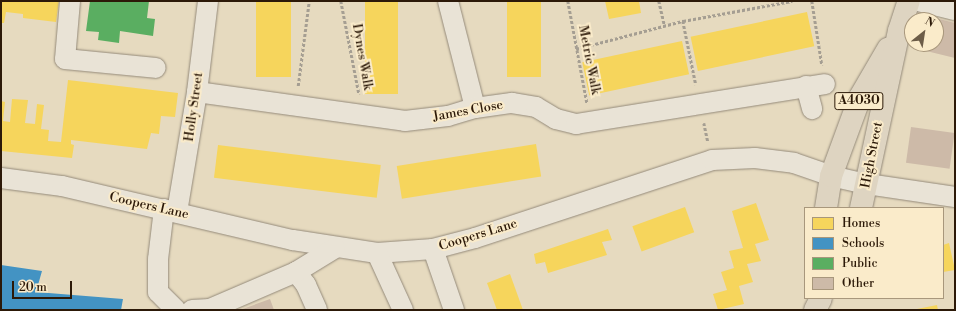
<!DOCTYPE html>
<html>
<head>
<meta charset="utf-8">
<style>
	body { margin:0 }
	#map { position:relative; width:956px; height:311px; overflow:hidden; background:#e6dabf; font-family:"Libre Bodoni",serif }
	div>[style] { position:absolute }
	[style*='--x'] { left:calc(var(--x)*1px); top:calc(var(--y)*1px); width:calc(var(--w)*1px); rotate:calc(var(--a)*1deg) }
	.homes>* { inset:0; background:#f6d55c; transform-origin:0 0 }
	.schools>* { inset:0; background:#4393c3 }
	.public>* { inset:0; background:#5aae61 }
	.building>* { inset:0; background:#cdbaa8; transform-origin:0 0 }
	.path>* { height:2.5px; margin-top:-1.25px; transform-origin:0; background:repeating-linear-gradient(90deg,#a59e92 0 3px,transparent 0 5px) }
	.roads { filter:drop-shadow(0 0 1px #948a7a) drop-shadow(0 0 1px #948a7a) }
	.minor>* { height:20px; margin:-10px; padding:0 10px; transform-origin:10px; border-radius:10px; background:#e9e3d6 }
	.major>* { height:22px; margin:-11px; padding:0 11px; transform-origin:11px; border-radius:11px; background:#ded4c1 }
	span { translate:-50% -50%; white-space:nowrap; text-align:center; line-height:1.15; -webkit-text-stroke:4px #faebca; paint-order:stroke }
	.shield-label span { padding:1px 3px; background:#faebca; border:1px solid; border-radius:3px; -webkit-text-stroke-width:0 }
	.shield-label { font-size:12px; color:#2c1908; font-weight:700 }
	.street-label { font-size:13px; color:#2c1908 }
	.frame { position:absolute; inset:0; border:2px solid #2c1908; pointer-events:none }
	.legend { position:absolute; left:804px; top:207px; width:140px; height:92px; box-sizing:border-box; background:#faebca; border:1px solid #a8977c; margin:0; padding:5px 7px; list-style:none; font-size:12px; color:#2c1908 }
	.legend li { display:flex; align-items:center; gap:8px; height:20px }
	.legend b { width:20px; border:1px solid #a8977c }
	.north { position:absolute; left:904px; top:12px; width:40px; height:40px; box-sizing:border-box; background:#faebca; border:1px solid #a8977c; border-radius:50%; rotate:30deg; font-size:11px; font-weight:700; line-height:16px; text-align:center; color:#2c1908 }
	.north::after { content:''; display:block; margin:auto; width:14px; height:18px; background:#6d5d48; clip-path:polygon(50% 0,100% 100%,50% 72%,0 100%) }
	.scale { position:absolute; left:12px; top:281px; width:60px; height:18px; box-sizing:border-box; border:2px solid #2c1908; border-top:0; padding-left:5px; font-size:12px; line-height:14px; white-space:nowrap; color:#2c1908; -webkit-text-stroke:3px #faebca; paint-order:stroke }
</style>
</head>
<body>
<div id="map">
	<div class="homes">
		<i style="clip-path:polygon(1px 1px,59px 1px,56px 22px,23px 18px,23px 14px,6px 12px,4px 23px,1px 23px)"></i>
		<i style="left:256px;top:1px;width:35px;height:76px"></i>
		<i style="left:365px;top:1px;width:33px;height:93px"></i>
		<i style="left:507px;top:1px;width:34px;height:76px"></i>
		<i style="clip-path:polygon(605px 1px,639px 1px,641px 13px,609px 19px)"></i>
		<i style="left:807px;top:12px;width:35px;height:119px;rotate:78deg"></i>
		<i style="left:682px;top:41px;width:34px;height:102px;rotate:78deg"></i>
		<i style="clip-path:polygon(68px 80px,178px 93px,175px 117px,161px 116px,159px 134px,151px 133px,147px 149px,71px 140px,71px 144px,74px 145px,72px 158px,1px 151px,1px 101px,5px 102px,3px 121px,10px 122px,12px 99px,28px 100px,25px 123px,35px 124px,37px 104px,44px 105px,41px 129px,49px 130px,48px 141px,61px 142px)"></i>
		<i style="left:536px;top:144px;width:33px;height:141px;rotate:81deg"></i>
		<i style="left:218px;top:145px;width:164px;height:33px;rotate:7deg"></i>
		<i style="clip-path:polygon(756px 203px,769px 240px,755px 244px,761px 261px,747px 264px,753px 282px,739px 286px,744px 304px,718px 310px,713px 294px,727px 290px,721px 272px,734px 268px,729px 251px,743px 248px,732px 211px)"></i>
		<i style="left:685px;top:207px;width:27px;height:56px;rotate:70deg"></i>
		<i style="clip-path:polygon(608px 229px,612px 240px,602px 242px,607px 255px,548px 273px,545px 262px,536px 264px,534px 254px)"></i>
		<i style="clip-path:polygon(949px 243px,955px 270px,943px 272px,943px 245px)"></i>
		<i style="clip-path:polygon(510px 274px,523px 310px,497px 310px,487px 283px)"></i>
		<i style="clip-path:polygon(937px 305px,938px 310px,917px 310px,917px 309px)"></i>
	</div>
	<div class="schools">
		<i style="clip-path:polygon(1px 265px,42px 271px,36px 292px,123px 299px,121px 310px,1px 310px)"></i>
	</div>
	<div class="public">
		<i style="clip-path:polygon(90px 1px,149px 1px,147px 18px,155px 19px,153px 36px,120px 31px,119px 43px,98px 40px,99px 32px,86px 31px)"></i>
	</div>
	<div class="building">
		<i style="clip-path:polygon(923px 15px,955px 23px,955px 58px,914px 48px,915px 44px,936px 44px,936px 20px,922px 20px)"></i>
		<i style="left:911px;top:127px;width:44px;height:36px;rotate:8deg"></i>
		<i style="clip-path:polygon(270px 299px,274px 310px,240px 310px)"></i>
	</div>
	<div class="path">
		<i style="--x:341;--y:1;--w:95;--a:79"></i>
		<i style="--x:568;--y:1;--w:104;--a:79.4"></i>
		<i style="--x:659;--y:1;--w:26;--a:77"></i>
		<i style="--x:812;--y:1;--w:65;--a:81.1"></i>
		<i style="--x:683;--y:21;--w:65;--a:78.5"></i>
		<i style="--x:576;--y:49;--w:111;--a:-14.7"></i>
		<i style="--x:683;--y:21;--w:111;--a:-10.4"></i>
		<i style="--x:298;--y:86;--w:86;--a:-82.6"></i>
		<i style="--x:704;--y:123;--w:19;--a:78"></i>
	</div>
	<div class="roads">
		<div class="minor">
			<i style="--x:70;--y:1;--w:58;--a:94.9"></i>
			<i style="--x:65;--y:59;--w:91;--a:5.6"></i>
			<i style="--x:448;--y:1;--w:110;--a:75.8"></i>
			<i style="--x:918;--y:1;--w:38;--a:14"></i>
			<i style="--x:806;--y:86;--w:24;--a:75"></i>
			<i style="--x:197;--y:92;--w:210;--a:7.9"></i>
			<i style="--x:405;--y:121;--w:43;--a:-6.6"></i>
			<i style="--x:448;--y:116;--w:28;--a:-17"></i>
			<i style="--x:475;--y:108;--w:37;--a:-8"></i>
			<i style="--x:512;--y:103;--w:24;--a:9"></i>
			<i style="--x:536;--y:107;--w:23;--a:31"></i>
			<i style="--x:556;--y:119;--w:21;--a:14"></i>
			<i style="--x:576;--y:124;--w:252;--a:-9.1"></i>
			<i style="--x:1;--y:178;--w:62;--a:7.5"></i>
			<i style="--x:62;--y:186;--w:237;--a:13.2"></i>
			<i style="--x:293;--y:240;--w:85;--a:8.8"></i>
			<i style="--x:377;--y:253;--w:56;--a:-4.1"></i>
			<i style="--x:433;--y:249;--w:43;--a:-14.7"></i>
			<i style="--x:475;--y:238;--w:250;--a:-18.2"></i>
			<i style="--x:712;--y:160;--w:43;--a:-2.7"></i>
			<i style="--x:755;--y:158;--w:39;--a:7"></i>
			<i style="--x:794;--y:163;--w:39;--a:19"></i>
			<i style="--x:831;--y:176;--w:37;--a:13"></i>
			<i style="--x:867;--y:184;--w:89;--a:8.4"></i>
			<i style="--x:164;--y:209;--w:50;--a:96.8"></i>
			<i style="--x:158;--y:259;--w:33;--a:90"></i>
			<i style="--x:158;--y:292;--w:25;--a:45"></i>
			<i style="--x:177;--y:212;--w:122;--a:-80.5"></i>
			<i style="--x:197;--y:92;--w:92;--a:-83.1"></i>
			<i style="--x:433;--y:249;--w:65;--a:71"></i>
			<i style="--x:377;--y:253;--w:63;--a:65.5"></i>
			<i style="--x:296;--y:272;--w:16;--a:52"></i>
			<i style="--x:306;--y:285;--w:27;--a:66"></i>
			<i style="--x:192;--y:310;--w:18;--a:-3"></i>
			<i style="--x:210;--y:309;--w:94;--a:-23.3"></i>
			<i style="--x:296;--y:272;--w:46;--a:-31.6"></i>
		</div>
		<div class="major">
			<i style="--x:826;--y:208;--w:32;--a:-81"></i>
			<i style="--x:831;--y:176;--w:84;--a:-69.8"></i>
			<i style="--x:860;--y:97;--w:56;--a:-59.7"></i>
			<i style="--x:861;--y:208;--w:181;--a:-77.9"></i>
			<i style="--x:899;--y:31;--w:32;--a:-72"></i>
			<i style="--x:815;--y:310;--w:13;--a:-63"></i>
		</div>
	</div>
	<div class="shield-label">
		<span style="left:859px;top:101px">A4030</span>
	</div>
	<div class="street-label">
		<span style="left:362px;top:57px;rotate:80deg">Dynes Walk</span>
		<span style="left:589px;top:60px;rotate:79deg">Metric Walk</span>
		<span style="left:194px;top:107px;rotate:-82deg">Holly Street</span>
		<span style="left:468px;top:111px;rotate:-10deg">James Close</span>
		<span style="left:872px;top:155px;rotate:-79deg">High Street</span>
		<span style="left:149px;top:206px;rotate:13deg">Coopers Lane</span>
		<span style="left:478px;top:235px;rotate:-17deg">Coopers Lane</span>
	</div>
	<div class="frame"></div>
	<ul class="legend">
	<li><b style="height:11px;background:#f6d55c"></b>Homes</li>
	<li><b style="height:11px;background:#4393c3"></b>Schools</li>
	<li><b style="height:11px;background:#5aae61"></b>Public</li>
	<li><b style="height:11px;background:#cdbaa8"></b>Other</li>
	</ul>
	<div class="north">N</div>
	<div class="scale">20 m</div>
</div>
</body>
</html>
